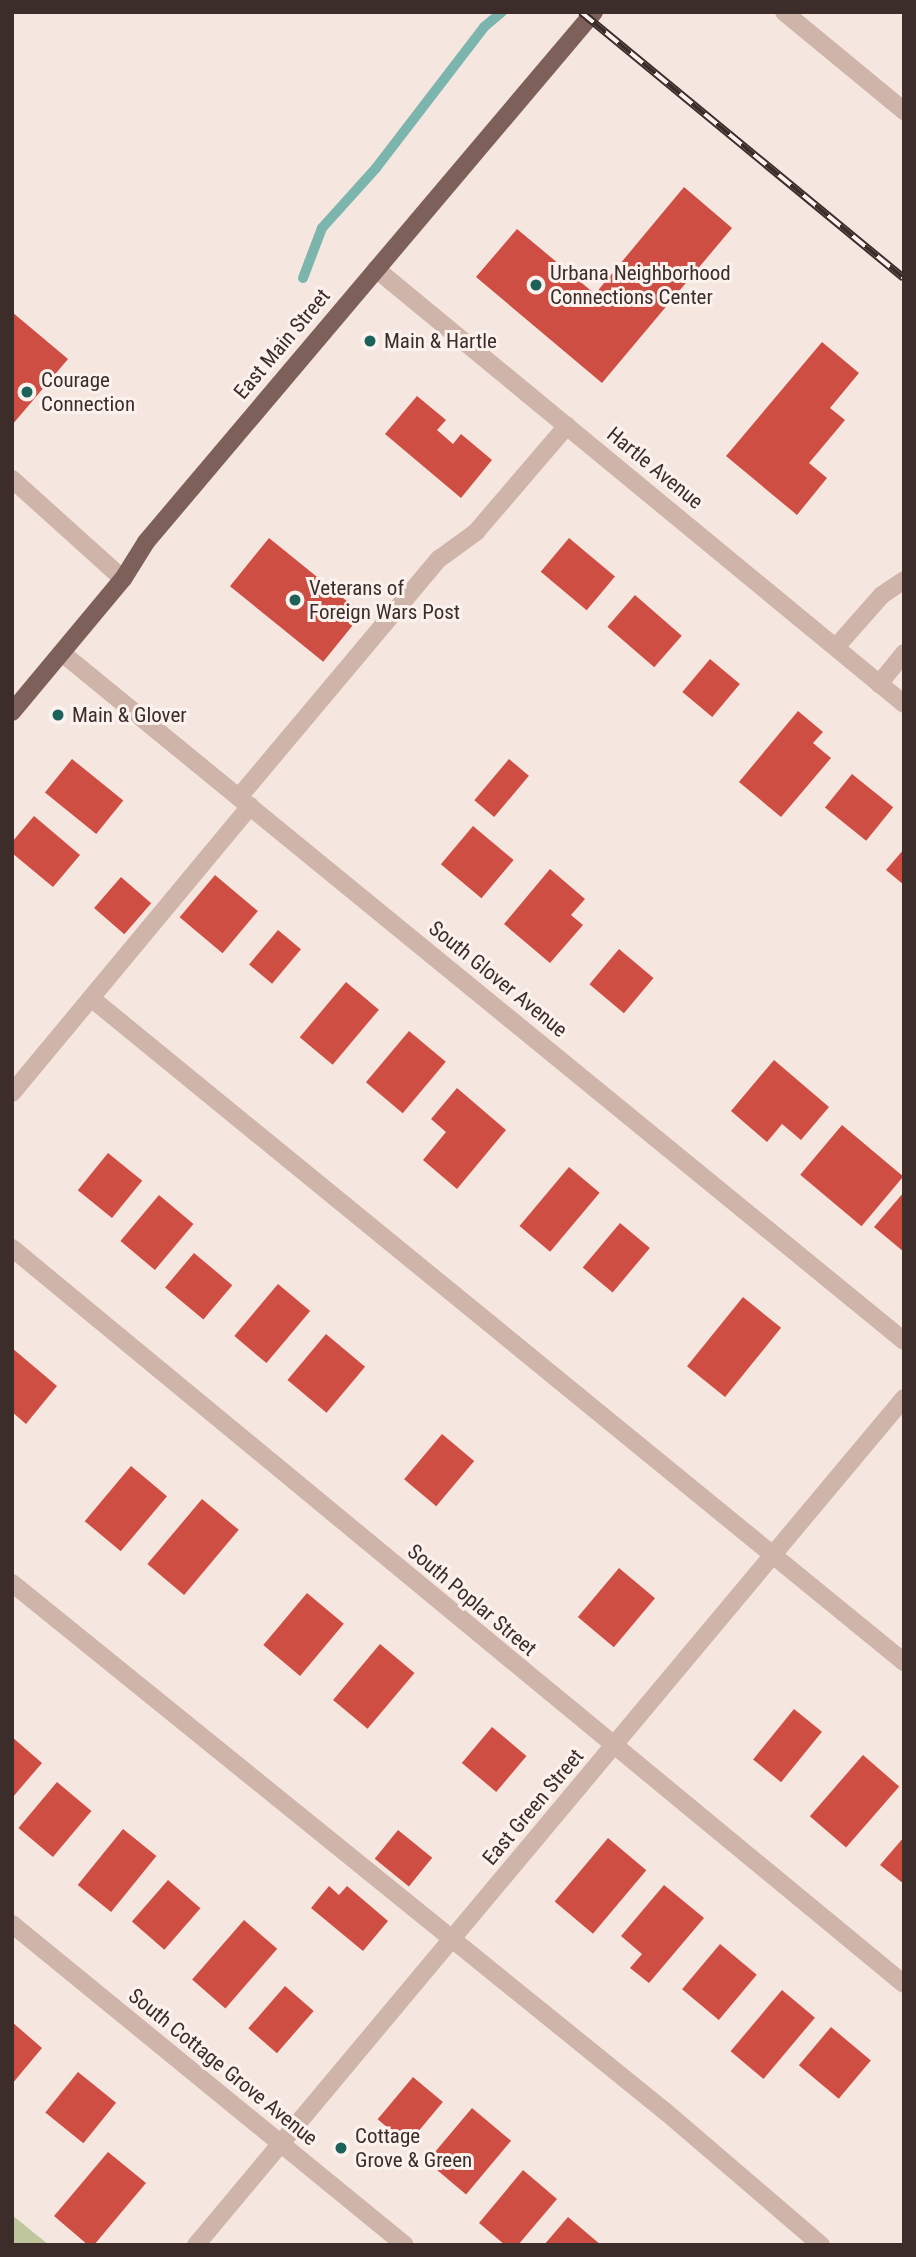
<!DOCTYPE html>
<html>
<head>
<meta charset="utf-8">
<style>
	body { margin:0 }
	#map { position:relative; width:916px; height:2257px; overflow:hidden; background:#f5e7e0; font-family:"Roboto Condensed",sans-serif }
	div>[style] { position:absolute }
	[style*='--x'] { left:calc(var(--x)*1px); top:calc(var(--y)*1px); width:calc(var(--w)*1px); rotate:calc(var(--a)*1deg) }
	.green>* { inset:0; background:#bfc69e }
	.stream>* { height:10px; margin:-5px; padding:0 5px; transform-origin:5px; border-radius:5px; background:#7cb5ad }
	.building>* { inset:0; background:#cf4e44; transform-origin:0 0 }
	.minor>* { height:18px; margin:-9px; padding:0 9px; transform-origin:9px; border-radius:9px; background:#cfb4aa }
	.major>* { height:18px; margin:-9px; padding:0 9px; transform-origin:9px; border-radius:9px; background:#7e605a }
	.rail>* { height:8px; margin-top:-4px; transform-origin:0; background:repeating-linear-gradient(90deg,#fcf2ed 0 16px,#3c2c2a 0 32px); box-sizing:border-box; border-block:2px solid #3c2c2a }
	.dots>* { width:19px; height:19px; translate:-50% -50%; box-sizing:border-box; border:4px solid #fcf2ed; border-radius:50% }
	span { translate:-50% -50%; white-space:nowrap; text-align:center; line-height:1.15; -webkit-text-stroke:6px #fcf2ed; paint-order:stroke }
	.poi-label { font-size:21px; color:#3c2c2a }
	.left { translate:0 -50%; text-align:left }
	.street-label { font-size:21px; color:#3c2c2a }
	.frame { position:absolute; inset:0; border:14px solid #3c2c2a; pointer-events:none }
</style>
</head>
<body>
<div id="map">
	<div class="green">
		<i style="clip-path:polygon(12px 2215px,49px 2245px,12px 2245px)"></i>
	</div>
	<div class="stream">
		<i style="--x:303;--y:278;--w:53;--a:-69.2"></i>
		<i style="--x:322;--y:228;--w:81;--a:-48"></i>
		<i style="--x:376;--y:168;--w:178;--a:-52.5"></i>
		<i style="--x:484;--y:27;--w:23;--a:-40"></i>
	</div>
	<div class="building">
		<i style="clip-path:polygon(684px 187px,732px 228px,602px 383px,476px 277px,517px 229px,595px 294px)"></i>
		<i style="clip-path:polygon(12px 312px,68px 359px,12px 425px)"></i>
		<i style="clip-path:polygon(822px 342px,859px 373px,830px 408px,845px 420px,809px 463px,827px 478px,797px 515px,726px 456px)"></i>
		<i style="clip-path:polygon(417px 396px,446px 420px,437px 430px,453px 444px,461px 434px,492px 460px,461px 498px,385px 434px)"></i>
		<i style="left:269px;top:538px;width:120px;height:62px;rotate:39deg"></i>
		<i style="left:569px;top:538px;width:60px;height:44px;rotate:40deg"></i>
		<i style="left:635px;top:595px;width:62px;height:42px;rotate:41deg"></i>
		<i style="left:710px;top:659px;width:39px;height:43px;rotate:40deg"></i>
		<i style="clip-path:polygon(798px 711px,823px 732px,813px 743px,831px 758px,781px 817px,739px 782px)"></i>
		<i style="left:72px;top:759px;width:66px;height:43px;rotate:39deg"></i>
		<i style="left:509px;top:759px;width:26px;height:54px;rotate:40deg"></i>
		<i style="left:852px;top:774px;width:53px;height:43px;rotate:39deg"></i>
		<i style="clip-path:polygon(34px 816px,80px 855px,53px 887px,12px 853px,12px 842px)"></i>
		<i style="left:473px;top:826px;width:53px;height:50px;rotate:40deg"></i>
		<i style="clip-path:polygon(904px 849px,904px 885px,886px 870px)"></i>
		<i style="clip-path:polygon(550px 869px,585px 899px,571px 915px,583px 925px,550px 963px,504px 924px)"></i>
		<i style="left:215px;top:875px;width:56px;height:55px;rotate:40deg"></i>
		<i style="left:121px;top:877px;width:40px;height:41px;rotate:41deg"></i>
		<i style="left:278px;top:930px;width:30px;height:45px;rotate:40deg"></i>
		<i style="left:619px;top:949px;width:45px;height:46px;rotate:40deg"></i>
		<i style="left:346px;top:982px;width:43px;height:72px;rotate:40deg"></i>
		<i style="left:409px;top:1031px;width:48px;height:67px;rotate:40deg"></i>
		<i style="clip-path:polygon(774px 1060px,829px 1107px,801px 1140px,782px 1124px,767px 1142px,731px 1111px)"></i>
		<i style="clip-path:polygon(457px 1088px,506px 1130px,457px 1189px,423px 1160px,446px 1132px,431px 1119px)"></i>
		<i style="left:842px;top:1125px;width:80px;height:65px;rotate:40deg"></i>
		<i style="left:108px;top:1153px;width:44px;height:48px;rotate:39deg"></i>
		<i style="left:569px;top:1167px;width:40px;height:77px;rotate:40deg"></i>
		<i style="clip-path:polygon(904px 1192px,904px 1252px,874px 1227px)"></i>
		<i style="left:159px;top:1195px;width:45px;height:60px;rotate:40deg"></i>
		<i style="left:620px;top:1223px;width:39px;height:58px;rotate:40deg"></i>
		<i style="left:194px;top:1253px;width:50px;height:45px;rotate:40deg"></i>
		<i style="left:278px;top:1284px;width:42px;height:68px;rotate:40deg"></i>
		<i style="left:743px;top:1297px;width:49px;height:89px;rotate:39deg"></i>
		<i style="left:326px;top:1334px;width:51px;height:60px;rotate:40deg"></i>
		<i style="clip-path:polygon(12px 1348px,57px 1386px,26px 1424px,12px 1412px)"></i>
		<i style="left:442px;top:1434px;width:42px;height:59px;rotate:40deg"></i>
		<i style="left:131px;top:1466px;width:47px;height:72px;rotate:40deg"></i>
		<i style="left:202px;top:1499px;width:48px;height:85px;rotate:40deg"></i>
		<i style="left:619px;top:1568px;width:47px;height:64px;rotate:40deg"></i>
		<i style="left:307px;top:1593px;width:48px;height:68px;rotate:40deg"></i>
		<i style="left:380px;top:1644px;width:45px;height:73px;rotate:40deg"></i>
		<i style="left:794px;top:1709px;width:36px;height:65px;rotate:39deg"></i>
		<i style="left:492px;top:1727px;width:45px;height:47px;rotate:40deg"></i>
		<i style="clip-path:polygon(12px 1737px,42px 1763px,12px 1798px)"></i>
		<i style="left:863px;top:1755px;width:48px;height:81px;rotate:41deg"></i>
		<i style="left:57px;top:1782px;width:45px;height:60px;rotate:40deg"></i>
		<i style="left:123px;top:1829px;width:43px;height:72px;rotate:39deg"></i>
		<i style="left:398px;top:1830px;width:44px;height:37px;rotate:39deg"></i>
		<i style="clip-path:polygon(904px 1837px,904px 1884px,880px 1865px)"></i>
		<i style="left:608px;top:1838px;width:50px;height:83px;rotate:40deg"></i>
		<i style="left:168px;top:1880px;width:43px;height:55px;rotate:41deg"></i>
		<i style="clip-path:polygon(664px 1885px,704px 1918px,649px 1983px,630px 1968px,642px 1954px,621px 1936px)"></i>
		<i style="clip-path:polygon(329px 1886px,339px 1895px,347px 1886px,388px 1921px,363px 1951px,311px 1908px)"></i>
		<i style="left:244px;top:1920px;width:44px;height:79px;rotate:41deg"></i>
		<i style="left:720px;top:1944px;width:48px;height:59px;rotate:40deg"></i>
		<i style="left:285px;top:1986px;width:38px;height:56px;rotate:41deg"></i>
		<i style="left:782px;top:1990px;width:43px;height:80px;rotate:40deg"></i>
		<i style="clip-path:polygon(12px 2022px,42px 2048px,12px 2084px)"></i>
		<i style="left:831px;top:2027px;width:52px;height:50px;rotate:40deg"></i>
		<i style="left:78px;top:2072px;width:49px;height:52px;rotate:39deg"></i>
		<i style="left:413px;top:2077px;width:39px;height:55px;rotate:40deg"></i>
		<i style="left:472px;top:2108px;width:51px;height:70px;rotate:40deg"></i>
		<i style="clip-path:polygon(108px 2152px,146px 2183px,94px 2245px,88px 2245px,54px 2216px)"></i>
		<i style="clip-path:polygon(523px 2170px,557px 2199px,518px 2245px,505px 2245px,479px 2223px)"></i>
		<i style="clip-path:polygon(568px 2217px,601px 2245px,544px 2245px)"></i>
	</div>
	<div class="minor">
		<i style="--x:784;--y:12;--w:156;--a:39.5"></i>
		<i style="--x:376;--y:269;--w:684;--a:39.48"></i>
		<i style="--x:12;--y:479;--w:149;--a:42"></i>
		<i style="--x:836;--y:647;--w:69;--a:-48.5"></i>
		<i style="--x:882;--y:595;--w:27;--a:-34"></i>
		<i style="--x:62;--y:653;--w:1087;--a:39.25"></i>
		<i style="--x:879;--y:684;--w:40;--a:-51"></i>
		<i style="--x:239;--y:797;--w:311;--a:-50"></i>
		<i style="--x:439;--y:559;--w:46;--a:-36.1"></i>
		<i style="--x:476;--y:532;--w:140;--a:-49.4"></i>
		<i style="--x:91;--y:998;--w:1050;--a:39.24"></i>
		<i style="--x:12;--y:1093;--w:373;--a:-50.3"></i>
		<i style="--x:12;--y:1248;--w:1156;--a:39.53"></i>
		<i style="--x:12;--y:1583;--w:841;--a:38.97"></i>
		<i style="--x:666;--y:2112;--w:204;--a:40.6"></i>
		<i style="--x:12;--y:1924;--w:507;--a:39.24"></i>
		<i style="--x:196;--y:2245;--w:1104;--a:-50.11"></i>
	</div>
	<div class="major">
		<i style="--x:12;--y:712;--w:173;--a:-50.2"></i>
		<i style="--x:123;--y:579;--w:44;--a:-58.1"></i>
		<i style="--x:146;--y:542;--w:694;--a:-49.79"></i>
	</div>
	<div class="rail">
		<i style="--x:581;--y:12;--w:418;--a:39.5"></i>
	</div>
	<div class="dots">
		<i style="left:536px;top:285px;background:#1c615a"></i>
		<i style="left:370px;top:341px;background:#1c615a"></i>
		<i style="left:27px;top:392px;background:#1c615a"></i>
		<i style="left:295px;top:600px;background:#1c615a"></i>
		<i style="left:58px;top:715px;background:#1c615a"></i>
		<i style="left:341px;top:2148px;background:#1c615a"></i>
	</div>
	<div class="poi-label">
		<span class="left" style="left:550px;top:285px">Urbana Neighborhood<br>Connections Center</span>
		<span class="left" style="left:384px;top:341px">Main &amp; Hartle</span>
		<span class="left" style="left:41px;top:392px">Courage<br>Connection</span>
		<span class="left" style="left:309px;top:600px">Veterans of<br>Foreign Wars Post</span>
		<span class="left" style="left:72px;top:715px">Main &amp; Glover</span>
		<span class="left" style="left:355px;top:2148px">Cottage<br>Grove &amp; Green</span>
	</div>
	<div class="street-label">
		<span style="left:282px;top:344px;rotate:-50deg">East Main Street</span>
		<span style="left:655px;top:468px;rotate:39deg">Hartle Avenue</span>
		<span style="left:498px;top:979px;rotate:39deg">South Glover Avenue</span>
		<span style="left:472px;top:1600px;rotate:40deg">South Poplar Street</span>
		<span style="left:533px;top:1807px;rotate:-50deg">East Green Street</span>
		<span style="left:223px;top:2067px;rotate:39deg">South Cottage Grove Avenue</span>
	</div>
	<div class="frame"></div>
</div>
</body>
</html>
